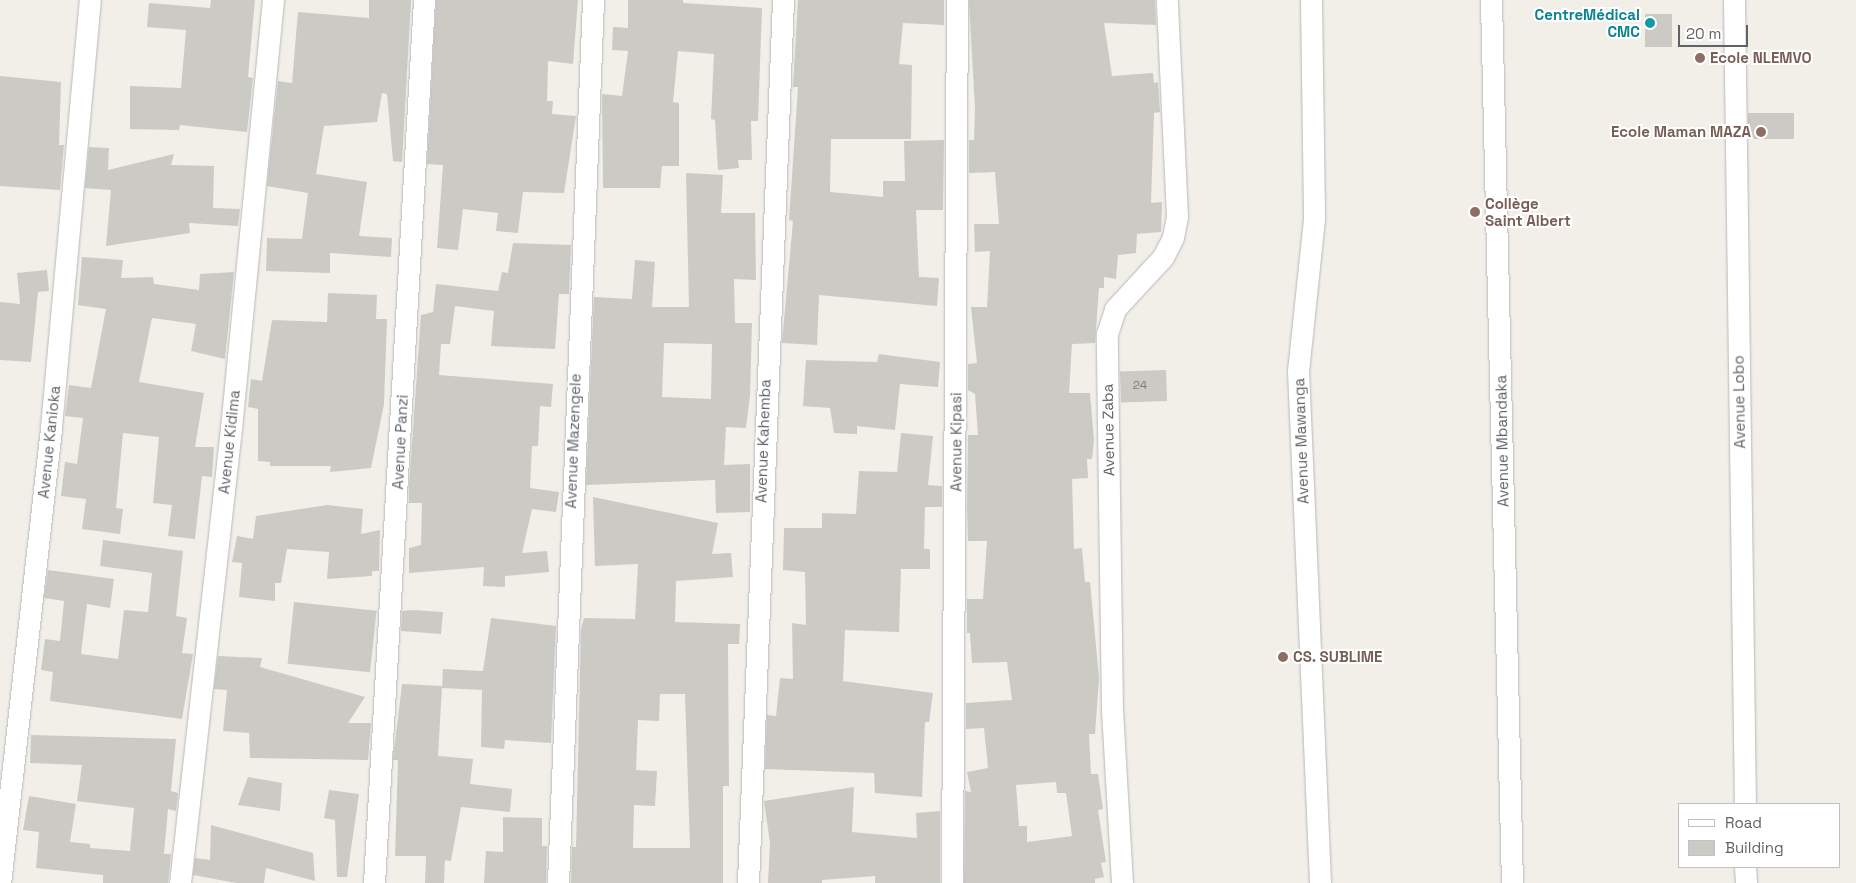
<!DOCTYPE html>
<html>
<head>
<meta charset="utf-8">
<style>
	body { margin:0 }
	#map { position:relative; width:1856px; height:883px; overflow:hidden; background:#f1efe8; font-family:"Space Grotesk",sans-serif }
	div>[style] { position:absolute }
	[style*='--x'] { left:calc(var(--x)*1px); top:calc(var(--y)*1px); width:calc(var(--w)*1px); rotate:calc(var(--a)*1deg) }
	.building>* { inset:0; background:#cccac5; transform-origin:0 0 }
	.roads { filter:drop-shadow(0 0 1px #b5b8bc) drop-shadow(0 0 1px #b5b8bc) }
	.street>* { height:21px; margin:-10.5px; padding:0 10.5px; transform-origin:10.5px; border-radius:10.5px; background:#fff }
	.dots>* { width:14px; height:14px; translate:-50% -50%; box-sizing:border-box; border:2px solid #fff; border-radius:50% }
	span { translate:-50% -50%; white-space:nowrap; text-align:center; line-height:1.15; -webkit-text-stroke:4px #fff; paint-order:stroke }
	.number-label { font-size:12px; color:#7a7d7f }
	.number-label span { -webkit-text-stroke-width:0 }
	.culture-label { font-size:15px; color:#0d838f; font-weight:700 }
	.right { translate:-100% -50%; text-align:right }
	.education-label { font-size:15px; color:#785e54; font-weight:700 }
	.left { translate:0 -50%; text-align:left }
	.street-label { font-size:15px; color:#5f6368 }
	.legend { position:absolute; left:1678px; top:803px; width:162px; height:65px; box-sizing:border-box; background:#fff; border:1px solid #bfc1c3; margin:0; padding:6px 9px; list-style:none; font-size:15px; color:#5f6368 }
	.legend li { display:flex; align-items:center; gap:10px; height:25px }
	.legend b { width:25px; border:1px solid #bfc1c3 }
	.scale { position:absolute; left:1678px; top:25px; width:70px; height:22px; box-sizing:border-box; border:2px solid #5f6368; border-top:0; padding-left:6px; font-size:15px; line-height:18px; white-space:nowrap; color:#5f6368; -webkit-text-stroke:4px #fff; paint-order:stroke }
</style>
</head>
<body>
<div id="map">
	<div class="building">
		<i style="clip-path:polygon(211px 0,255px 0,248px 77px,253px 78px,247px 132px,180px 125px,179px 130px,130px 129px,130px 86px,181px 88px,186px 30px,147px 27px,149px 3px,210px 8px)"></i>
		<i style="clip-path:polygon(369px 0,411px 0,402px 162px,393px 161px,387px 94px,382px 93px,377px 122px,324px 126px,316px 174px,367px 182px,359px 236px,392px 238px,391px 257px,330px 253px,330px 273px,266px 271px,267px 238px,302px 239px,308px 193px,267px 186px,278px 81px,292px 83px,298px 12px,369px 18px)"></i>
		<i style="clip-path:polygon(436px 0,578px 0,573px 64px,548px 61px,547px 101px,553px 101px,552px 114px,576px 116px,564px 193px,523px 192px,518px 233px,496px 231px,498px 213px,463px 209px,458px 250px,437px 248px,443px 165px,427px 164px)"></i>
		<i style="clip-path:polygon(628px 0,683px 0,683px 3px,762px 8px,758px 121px,751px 121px,752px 160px,738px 160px,739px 168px,718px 170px,715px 120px,711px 119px,714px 54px,678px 51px,673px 102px,679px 103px,679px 166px,662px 166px,660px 188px,603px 188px,602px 94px,622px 96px,628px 51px,612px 50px,613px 27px,628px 28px)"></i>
		<i style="clip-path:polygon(798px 0,944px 0,944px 25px,903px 23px,899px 64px,912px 65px,911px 139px,831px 139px,830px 192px,883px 197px,883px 181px,905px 181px,904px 141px,944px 140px,943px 210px,916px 210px,919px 277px,939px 278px,937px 306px,819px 295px,817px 345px,782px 343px,793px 221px,789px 220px,798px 87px,793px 87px)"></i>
		<i style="clip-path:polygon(evenodd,969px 0,1155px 0,1156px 25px,1104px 23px,1112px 76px,1153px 73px,1154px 83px,1158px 82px,1160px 112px,1154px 113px,1151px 203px,1162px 202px,1161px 232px,1137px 234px,1136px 253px,1118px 255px,1116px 279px,1104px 277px,1104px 288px,1099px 288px,1095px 343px,1072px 344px,1069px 393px,1090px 393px,1094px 440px,1092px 459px,1087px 459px,1088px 478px,1072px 479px,1074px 549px,1082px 548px,1085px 582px,1090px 582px,1099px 678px,1095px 734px,1089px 734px,1091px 774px,1098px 774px,1103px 809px,1098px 810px,1106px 862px,1101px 863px,1104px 877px,1095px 879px,1095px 883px,964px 883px,965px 791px,971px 792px,967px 772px,988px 768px,984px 728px,966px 729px,966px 703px,1012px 700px,1007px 662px,972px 663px,970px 633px,967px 633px,967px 599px,983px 599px,987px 541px,968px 541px,967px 507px,968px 435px,978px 435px,975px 394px,968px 390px,968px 364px,977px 363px,971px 307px,987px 307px,990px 251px,975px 252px,974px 224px,999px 224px,995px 172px,969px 173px,969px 140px,974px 140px,975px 110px,969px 0,1056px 782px,1057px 793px,1066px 793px,1072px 836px,1027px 842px,1027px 826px,1019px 826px,1016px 785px,1056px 782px)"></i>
		<i style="left:1645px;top:14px;width:27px;height:33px"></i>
		<i style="clip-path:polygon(0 76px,61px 82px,59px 145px,64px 145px,60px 190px,0 186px)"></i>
		<i style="left:1794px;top:113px;width:26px;height:46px;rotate:90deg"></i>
		<i style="clip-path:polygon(89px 147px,109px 148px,108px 170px,174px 154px,171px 165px,214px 166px,213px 208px,240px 209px,238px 226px,189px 223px,190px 233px,106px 246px,111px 190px,85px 188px)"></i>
		<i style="clip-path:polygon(evenodd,686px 173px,723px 175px,721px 213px,755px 213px,756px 280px,734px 279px,735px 323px,752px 323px,750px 396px,746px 428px,726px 427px,724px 465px,750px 464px,750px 512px,716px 513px,715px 480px,586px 485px,594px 297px,632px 299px,635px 260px,655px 262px,652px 307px,689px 307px,686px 173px,664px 343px,712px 344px,711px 399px,662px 397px,664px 343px)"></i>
		<i style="clip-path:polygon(513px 243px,571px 245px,569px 294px,559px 294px,555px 349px,491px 346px,494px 311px,455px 306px,450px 344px,441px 344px,439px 375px,553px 384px,551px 407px,540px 406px,538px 446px,532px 446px,530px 488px,559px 492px,556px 512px,532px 509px,522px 553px,547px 551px,549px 572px,505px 576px,505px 587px,483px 586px,484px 567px,409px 573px,409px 548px,421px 545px,422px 503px,409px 503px,409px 487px,421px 315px,433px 312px,436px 284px,498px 291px,502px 272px,508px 273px)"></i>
		<i style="clip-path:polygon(82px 257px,123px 260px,121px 278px,153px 277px,154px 284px,199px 290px,200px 274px,234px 272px,225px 359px,191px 351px,196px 324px,152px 318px,139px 382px,204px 393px,195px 447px,214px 447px,212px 477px,202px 476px,195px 539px,168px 536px,172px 505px,153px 503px,159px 437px,123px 433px,116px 508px,123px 509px,120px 534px,82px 529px,86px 499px,61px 496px,65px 462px,77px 464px,83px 418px,65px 416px,69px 385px,91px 388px,106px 309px,78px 305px)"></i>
		<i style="clip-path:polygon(47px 270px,49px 291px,38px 292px,31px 362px,0 360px,0 302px,20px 304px,17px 273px)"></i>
		<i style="clip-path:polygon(328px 293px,377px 295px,376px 319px,387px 319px,384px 404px,371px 468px,330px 472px,331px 466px,270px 466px,270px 462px,258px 461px,258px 409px,248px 407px,251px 379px,262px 381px,272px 320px,327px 322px)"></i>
		<i style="clip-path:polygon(879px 354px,940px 362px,938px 387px,900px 384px,895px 430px,857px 426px,857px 434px,834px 433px,830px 408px,803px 406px,806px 360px,877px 362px)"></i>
		<i style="left:1166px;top:370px;width:31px;height:46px;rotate:88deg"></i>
		<i style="clip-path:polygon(901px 433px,933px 436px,928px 485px,942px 486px,942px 507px,925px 507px,924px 549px,930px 549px,930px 569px,901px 569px,899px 632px,845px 630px,843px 681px,933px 693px,929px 722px,925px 722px,922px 797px,875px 793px,874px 773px,765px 769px,767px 715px,776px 716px,780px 678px,793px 679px,792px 623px,806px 625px,805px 572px,783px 570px,784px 528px,822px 528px,822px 513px,856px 514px,859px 471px,897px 472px)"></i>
		<i style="clip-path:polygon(evenodd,593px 497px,718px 523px,712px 554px,731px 553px,733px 577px,676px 581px,675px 622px,740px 624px,739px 644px,728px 644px,729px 786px,723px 786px,723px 883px,571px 883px,572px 847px,576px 847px,581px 629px,584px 618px,635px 619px,638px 564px,595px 566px,593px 497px,660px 694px,685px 694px,690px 848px,633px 848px,634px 805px,655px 806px,657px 771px,636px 770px,638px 720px,659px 721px,660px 694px)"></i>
		<i style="clip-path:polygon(327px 505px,363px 509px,361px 534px,380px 530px,379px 571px,372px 571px,372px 576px,327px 579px,329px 552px,287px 549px,281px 583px,275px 583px,275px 601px,239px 597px,242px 563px,232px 562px,237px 536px,253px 539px,256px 516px)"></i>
		<i style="clip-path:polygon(103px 540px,183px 551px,176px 616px,187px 618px,182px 653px,193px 654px,182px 719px,50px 701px,53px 672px,41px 670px,45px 639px,60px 641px,64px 601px,44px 598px,48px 570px,114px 579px,110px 608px,87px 604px,81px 654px,118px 659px,124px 610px,148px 612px,152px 573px,100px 566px)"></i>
		<i style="left:294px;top:602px;width:83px;height:62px;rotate:6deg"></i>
		<i style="clip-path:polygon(413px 610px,443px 612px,441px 634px,401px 631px,402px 611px)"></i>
		<i style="clip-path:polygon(491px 618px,556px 626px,551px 743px,505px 740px,504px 749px,481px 747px,482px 690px,442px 688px,443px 669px,483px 671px)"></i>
		<i style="clip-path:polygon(218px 656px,262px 658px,260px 667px,365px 697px,348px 723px,371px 723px,368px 760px,250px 758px,249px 733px,223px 731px,227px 690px,214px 689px)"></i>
		<i style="clip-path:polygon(402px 684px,442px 686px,438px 756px,473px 759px,470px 784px,512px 789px,510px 812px,461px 807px,451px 861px,445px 860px,444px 883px,425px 883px,426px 856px,395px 856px,398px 760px,393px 760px)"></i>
		<i style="clip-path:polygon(31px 735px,176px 739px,171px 791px,178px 793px,176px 811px,168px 809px,164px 854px,171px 854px,168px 883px,103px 883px,103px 875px,36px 868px,39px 832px,23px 830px,29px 796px,76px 804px,70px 842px,90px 844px,90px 848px,130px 851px,134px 808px,77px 801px,82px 765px,30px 763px)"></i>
		<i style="clip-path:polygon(248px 777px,282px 783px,280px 811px,238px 805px)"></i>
		<i style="clip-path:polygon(854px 787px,852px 832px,917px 838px,916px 813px,940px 811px,940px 883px,875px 883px,875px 876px,822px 880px,822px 883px,768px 883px,770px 843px,764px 801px)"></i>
		<i style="clip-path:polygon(329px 790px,359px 794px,347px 877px,337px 877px,335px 820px,324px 818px)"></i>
		<i style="clip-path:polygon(503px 817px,542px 818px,542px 846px,547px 846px,546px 883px,484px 883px,486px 851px,503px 852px)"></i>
		<i style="clip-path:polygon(211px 825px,313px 853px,315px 881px,266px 868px,264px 883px,236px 883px,193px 875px,195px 858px,210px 860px)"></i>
	</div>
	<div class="roads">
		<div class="street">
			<i style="--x:1311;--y:0;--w:219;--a:89.2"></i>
			<i style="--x:1314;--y:219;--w:152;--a:96"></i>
			<i style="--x:1298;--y:370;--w:513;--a:87.54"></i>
			<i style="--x:1491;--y:0;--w:883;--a:88.64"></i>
			<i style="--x:1734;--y:0;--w:804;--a:89.22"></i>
			<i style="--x:1745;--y:867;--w:16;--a:86"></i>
			<i style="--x:0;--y:883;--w:459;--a:-83.6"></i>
			<i style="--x:51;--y:427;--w:429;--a:-84.8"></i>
			<i style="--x:180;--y:883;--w:458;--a:-83.6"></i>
			<i style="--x:231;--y:428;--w:430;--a:-84.4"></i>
			<i style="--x:374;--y:883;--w:884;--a:-86.76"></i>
			<i style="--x:558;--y:883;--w:884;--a:-87.73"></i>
			<i style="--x:748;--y:883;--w:884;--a:-87.73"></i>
			<i style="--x:952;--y:883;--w:883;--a:-89.68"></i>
			<i style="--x:1122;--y:883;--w:172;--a:-93.3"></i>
			<i style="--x:1112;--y:711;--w:377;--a:-90.8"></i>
			<i style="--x:1107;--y:334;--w:26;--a:-72"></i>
			<i style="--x:1115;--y:309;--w:71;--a:-47.3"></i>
			<i style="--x:1163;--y:257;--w:22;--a:-63"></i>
			<i style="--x:1173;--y:237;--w:21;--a:-79"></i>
			<i style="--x:1177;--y:216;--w:216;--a:-92.7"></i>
		</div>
	</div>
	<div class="dots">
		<i style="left:1650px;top:23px;background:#0f9aa8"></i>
		<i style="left:1700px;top:58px;background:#8d6e63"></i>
		<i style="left:1761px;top:132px;background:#8d6e63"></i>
		<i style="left:1475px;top:212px;background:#8d6e63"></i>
		<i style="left:1283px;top:657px;background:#8d6e63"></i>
	</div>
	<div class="number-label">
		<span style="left:1140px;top:386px">24</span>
	</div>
	<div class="culture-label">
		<span class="right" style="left:1640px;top:23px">CentreMédical<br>CMC</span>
	</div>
	<div class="education-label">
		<span class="left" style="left:1710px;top:58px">Ecole NLEMVO</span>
		<span class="right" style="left:1751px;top:132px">Ecole Maman MAZA</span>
		<span class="left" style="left:1485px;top:212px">Collège<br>Saint Albert</span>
		<span class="left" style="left:1293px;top:657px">CS. SUBLIME</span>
	</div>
	<div class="street-label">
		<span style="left:1739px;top:402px;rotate:-91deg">Avenue Lobo</span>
		<span style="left:1108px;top:430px;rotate:-91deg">Avenue Zaba</span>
		<span style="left:573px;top:441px;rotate:-88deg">Avenue Mazengele</span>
		<span style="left:763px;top:441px;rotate:-88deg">Avenue Kahemba</span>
		<span style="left:1301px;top:441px;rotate:-92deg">Avenue Mawanga</span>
		<span style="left:1502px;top:441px;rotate:-91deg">Avenue Mbandaka</span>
		<span style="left:49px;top:442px;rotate:-84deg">Avenue Kanioka</span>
		<span style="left:229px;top:442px;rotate:-84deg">Avenue Kidima</span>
		<span style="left:400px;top:442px;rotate:-87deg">Avenue Panzi</span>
		<span style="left:956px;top:442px;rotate:-90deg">Avenue Kipasi</span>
	</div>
	<ul class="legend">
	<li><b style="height:6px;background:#fff"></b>Road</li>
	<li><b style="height:14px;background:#cccac5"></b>Building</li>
	</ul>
	<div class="scale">20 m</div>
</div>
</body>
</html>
